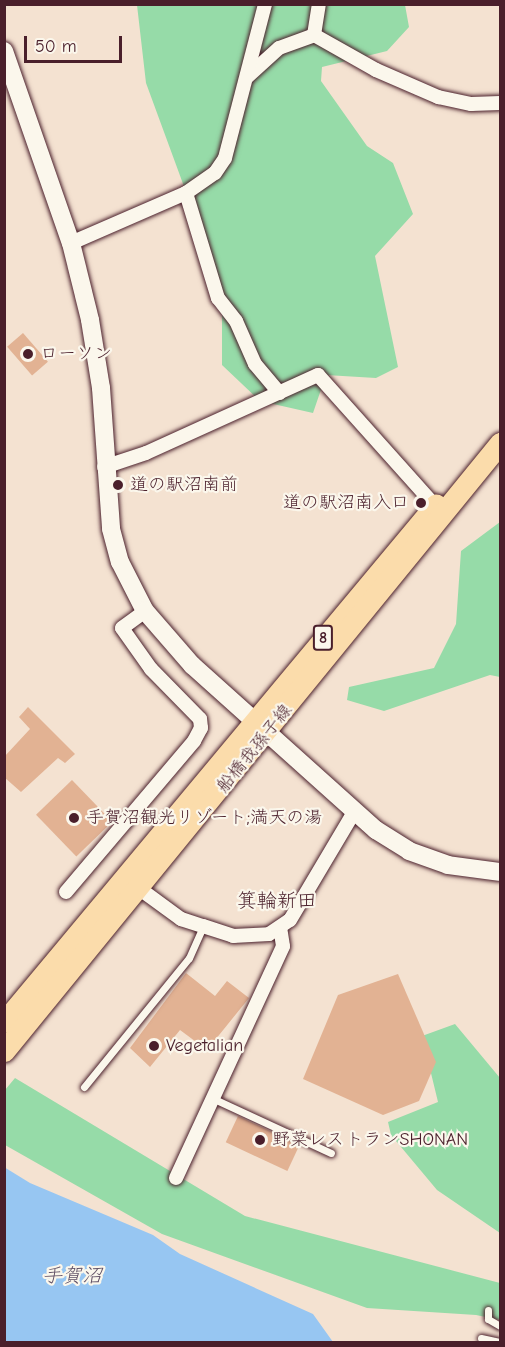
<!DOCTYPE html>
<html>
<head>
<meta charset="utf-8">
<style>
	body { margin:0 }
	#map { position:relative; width:505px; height:1347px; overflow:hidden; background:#f4e2d1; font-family:"Comic Neue","Klee One",sans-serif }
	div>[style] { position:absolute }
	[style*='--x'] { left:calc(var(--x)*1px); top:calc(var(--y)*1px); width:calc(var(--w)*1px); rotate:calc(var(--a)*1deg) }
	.green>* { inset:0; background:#96dba8 }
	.water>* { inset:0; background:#97c6f2 }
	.building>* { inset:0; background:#e2b293; transform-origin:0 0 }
	.roads { filter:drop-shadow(0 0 2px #4a1f2b) drop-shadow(0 0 2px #4a1f2b) }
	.lane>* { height:7px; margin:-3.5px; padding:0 3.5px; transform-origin:3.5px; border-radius:3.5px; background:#fbf7ec }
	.street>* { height:14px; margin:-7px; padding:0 7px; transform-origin:7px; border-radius:7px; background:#fbf7ec }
	.secondary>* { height:18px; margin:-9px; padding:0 9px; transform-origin:9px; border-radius:9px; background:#fbf7ec }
	.primary>* { height:21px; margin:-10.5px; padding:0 10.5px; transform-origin:10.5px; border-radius:10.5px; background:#fbdcab }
	.dots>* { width:16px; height:16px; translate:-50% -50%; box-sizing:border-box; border:3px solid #fbf7ec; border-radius:50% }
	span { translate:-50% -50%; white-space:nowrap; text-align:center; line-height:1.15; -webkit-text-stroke:4.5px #fbf7ec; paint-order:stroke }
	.shield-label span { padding:2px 4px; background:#fbf7ec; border:2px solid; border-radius:4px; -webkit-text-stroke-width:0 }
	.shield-label { font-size:16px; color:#4a1f2b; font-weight:700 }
	.poi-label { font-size:18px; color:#4a1f2b }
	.left { translate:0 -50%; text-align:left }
	.right { translate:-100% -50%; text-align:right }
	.street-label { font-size:18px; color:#4a1f2b }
	.neighbourhood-label { font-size:20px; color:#4a1f2b }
	.water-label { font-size:20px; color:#615167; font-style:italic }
	.frame { position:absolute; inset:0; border:6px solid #4a1f2b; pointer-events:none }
	.scale { position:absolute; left:24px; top:36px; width:98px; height:27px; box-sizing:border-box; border:3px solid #4a1f2b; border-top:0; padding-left:8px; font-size:18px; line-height:21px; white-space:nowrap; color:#4a1f2b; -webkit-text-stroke:4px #fbf7ec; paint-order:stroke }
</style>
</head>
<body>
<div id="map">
	<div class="green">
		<i style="clip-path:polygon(137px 5px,405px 5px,409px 27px,387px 51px,322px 67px,321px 81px,367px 146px,393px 163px,413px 214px,375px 256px,398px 367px,376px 378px,326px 375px,313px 413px,260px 401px,222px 365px,222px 290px,146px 83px)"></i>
		<i style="clip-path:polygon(500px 522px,500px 677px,490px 675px,384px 711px,347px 700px,349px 687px,434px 668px,456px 624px,461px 551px)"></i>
		<i style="clip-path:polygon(455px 1024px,500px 1078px,500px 1233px,437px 1190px,391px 1135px,388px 1122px,438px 1102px,422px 1036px)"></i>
		<i style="clip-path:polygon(15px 1078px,245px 1216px,500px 1283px,500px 1320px,476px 1315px,367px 1308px,162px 1234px,5px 1145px,5px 1090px)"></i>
	</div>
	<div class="water">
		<i style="clip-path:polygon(4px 1167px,30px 1183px,153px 1235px,180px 1254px,313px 1314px,333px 1342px,5px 1342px)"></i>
	</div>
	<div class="building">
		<i style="left:23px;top:333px;width:38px;height:21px;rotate:49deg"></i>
		<i style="clip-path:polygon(28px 707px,75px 754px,65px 763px,58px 758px,21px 792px,4px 777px,4px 757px,30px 729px,19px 717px)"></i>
		<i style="left:72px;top:780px;width:58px;height:50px;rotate:46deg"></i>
		<i style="clip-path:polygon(186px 973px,215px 996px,227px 981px,249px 998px,207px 1050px,180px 1030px,150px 1067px,130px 1048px)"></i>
		<i style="clip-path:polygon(398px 974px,436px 1062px,419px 1101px,383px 1115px,303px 1079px,338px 995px)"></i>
		<i style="left:238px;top:1116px;width:68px;height:29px;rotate:25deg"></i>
	</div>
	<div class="roads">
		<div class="lane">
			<i style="--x:84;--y:1087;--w:166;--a:-50.9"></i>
			<i style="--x:189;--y:958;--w:35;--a:-66"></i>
			<i style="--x:212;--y:1098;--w:131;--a:24.8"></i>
			<i style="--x:488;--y:1310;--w:9;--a:90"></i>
			<i style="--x:488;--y:1319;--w:14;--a:30"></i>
			<i style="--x:481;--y:1338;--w:19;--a:12"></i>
		</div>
		<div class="street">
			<i style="--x:314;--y:35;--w:71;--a:29.4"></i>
			<i style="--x:376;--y:70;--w:68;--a:23.5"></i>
			<i style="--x:438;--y:97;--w:34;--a:12"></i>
			<i style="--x:471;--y:104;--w:29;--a:-2"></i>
			<i style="--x:247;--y:77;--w:43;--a:-42.2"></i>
			<i style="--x:279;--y:48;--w:37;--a:-20"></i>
			<i style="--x:314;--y:35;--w:31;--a:-81"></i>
			<i style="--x:186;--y:193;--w:110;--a:73.1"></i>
			<i style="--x:218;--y:298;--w:29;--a:52"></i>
			<i style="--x:236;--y:321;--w:47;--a:66.2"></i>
			<i style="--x:255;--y:364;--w:38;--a:50"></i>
			<i style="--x:71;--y:243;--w:125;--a:-23.5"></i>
			<i style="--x:186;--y:193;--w:35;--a:-35"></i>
			<i style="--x:215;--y:173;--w:18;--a:-56"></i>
			<i style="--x:225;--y:158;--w:159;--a:-75.4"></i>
			<i style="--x:104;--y:467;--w:44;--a:-18.4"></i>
			<i style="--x:146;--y:453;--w:189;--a:-24.4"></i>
			<i style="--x:318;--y:375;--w:176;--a:48.2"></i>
			<i style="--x:140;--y:889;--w:51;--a:36.2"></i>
			<i style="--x:181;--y:919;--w:23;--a:18"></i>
			<i style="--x:203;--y:926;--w:32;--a:18"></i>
			<i style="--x:233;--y:936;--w:36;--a:-3"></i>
			<i style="--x:269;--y:934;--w:25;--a:-34"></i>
			<i style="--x:290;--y:920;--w:126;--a:-59.3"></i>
			<i style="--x:66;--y:892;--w:198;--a:-49.7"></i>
			<i style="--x:194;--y:741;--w:15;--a:-62"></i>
			<i style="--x:201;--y:728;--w:9;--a:-96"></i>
			<i style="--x:200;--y:719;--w:70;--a:-134.4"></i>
			<i style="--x:151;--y:669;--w:50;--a:-125.3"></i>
			<i style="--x:122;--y:628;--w:29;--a:-36"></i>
			<i style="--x:176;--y:1178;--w:255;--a:-65.2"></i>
			<i style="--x:283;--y:946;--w:19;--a:-99"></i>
		</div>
		<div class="secondary">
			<i style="--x:4;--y:51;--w:203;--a:70.8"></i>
			<i style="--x:71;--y:243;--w:79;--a:76.1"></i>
			<i style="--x:90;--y:320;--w:69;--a:80.8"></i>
			<i style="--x:101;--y:388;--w:141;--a:85.9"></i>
			<i style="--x:111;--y:529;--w:34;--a:75"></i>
			<i style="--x:120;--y:562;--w:55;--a:63"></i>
			<i style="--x:145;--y:611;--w:72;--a:49"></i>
			<i style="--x:192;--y:665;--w:247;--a:41.9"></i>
			<i style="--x:376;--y:830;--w:39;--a:32"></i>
			<i style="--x:409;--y:851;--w:41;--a:19.7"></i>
			<i style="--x:448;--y:865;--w:52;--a:7.7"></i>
		</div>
		<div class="primary">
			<i style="--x:4;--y:1022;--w:674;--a:-50.17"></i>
			<i style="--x:4;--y:1051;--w:785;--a:-50.79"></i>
		</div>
	</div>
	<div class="dots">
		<i style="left:28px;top:354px;background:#4a1f2b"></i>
		<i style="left:118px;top:485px;background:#4a1f2b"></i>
		<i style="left:421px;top:503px;background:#4a1f2b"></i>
		<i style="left:74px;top:818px;background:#4a1f2b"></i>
		<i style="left:154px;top:1046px;background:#4a1f2b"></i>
		<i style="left:260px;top:1140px;background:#4a1f2b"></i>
	</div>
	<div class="shield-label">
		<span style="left:323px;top:638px">8</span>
	</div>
	<div class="poi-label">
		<span class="left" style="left:40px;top:354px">ローソン</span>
		<span class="left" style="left:130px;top:485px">道の駅沼南前</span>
		<span class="right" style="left:409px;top:503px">道の駅沼南入口</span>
		<span class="left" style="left:86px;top:818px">手賀沼観光リゾート;満天の湯</span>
		<span class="left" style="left:166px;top:1046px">Vegetalian</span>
		<span class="left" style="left:272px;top:1140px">野菜レストランSHONAN</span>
	</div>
	<div class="street-label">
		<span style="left:255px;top:749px;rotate:-51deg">船橋我孫子線</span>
	</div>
	<div class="neighbourhood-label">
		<span style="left:277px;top:900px">箕輪新田</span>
	</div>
	<div class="water-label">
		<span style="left:72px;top:1275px">手賀沼</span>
	</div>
	<div class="frame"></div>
	<div class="scale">50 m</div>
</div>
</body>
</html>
